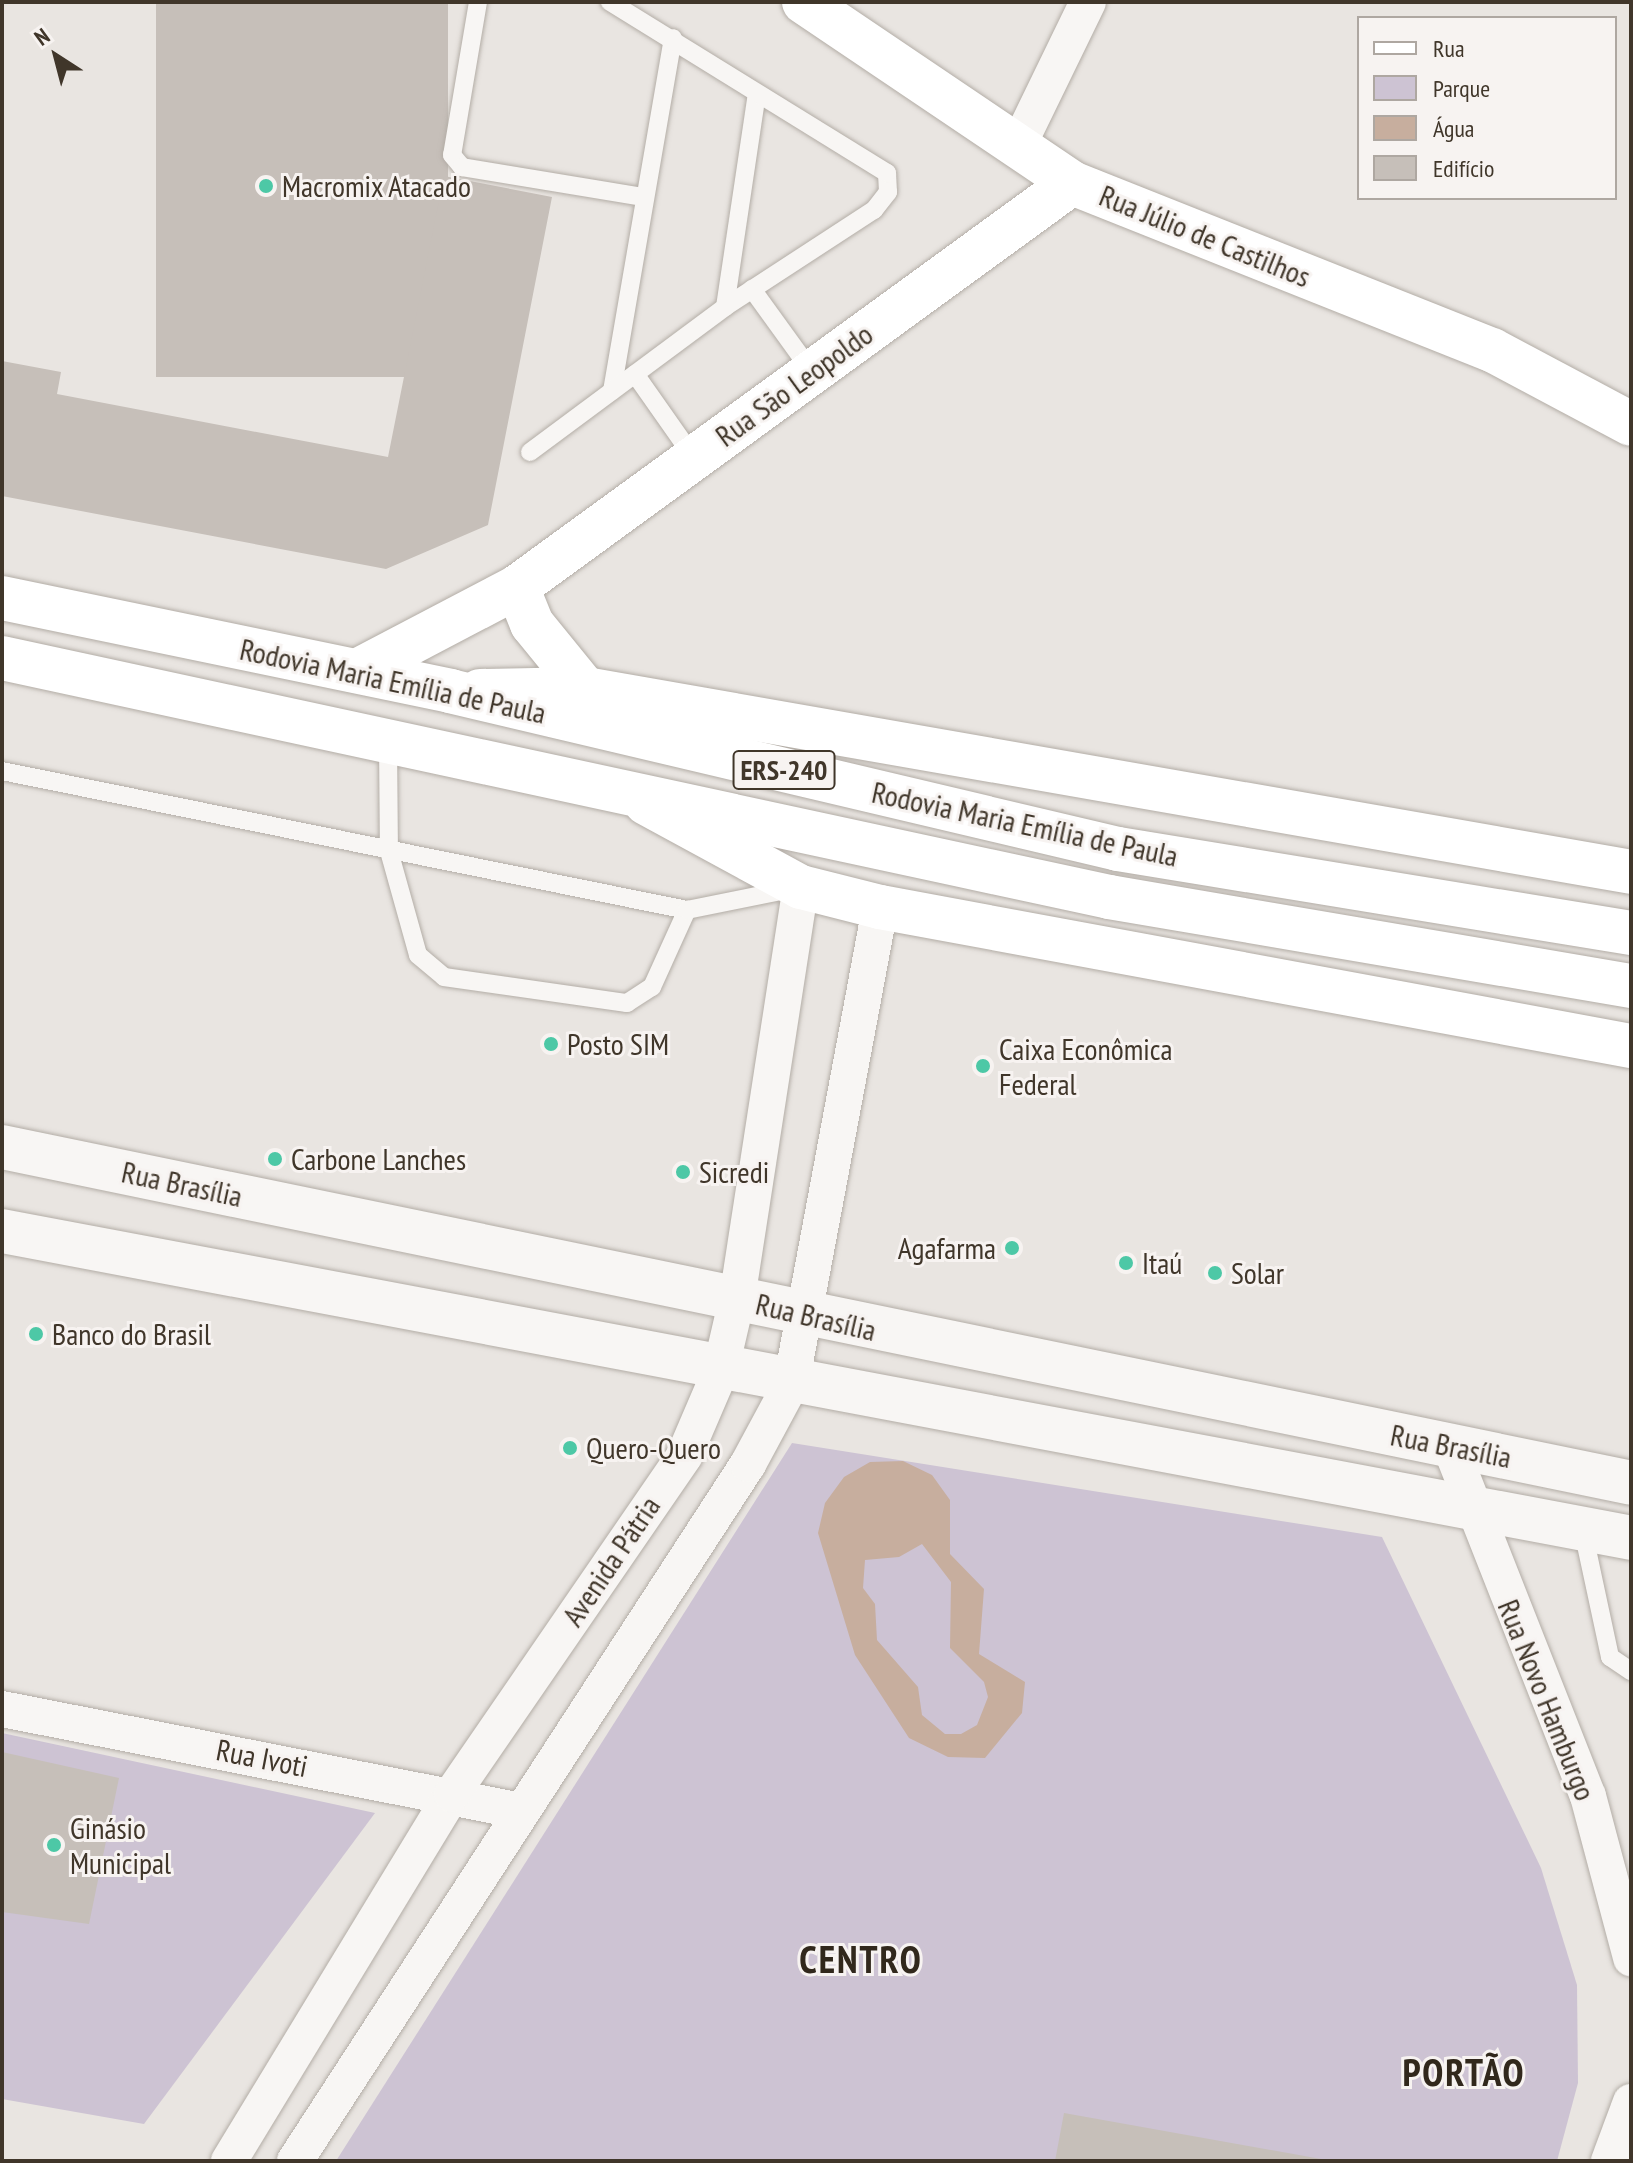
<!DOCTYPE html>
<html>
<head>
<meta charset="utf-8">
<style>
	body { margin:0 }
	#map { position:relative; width:1633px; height:2163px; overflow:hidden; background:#e9e5e1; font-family:"PT Sans Narrow",sans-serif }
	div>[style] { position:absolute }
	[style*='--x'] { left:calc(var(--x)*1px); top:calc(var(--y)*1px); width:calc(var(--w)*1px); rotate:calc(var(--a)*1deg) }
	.green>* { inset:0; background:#cdc3d3 }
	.water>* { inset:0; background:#c7ae9e }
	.building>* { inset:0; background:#c6bfb9; transform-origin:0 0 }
	.roads { filter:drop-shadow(0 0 2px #b3ada6) drop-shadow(0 0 2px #b3ada6) }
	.service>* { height:18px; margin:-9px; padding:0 9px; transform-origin:9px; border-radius:9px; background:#f8f6f4 }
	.minor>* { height:36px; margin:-18px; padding:0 18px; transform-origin:18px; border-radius:18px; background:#f8f6f4 }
	.tertiary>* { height:44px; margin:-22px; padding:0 22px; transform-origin:22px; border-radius:22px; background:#f8f6f4 }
	.secondary>* { height:44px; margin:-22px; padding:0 22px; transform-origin:22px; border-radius:22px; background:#fff }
	.trunk>* { height:44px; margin:-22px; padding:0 22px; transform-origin:22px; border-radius:22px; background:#fff }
	.dots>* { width:22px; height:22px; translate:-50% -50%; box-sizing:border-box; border:4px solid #f7f3f1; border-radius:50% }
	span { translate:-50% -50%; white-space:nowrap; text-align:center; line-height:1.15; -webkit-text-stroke:6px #f7f3f1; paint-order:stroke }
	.shield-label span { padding:2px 6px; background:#f7f3f1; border:2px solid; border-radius:6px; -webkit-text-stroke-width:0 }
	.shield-label { font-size:28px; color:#40362a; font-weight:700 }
	.poi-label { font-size:30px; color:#40362a }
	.left { translate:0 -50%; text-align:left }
	.right { translate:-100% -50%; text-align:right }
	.street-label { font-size:30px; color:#40362a }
	.district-label { font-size:38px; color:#31281c; font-weight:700; letter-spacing:2px }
	.frame { position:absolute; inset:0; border:4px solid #40362a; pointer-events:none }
	.legend { position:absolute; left:1357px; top:16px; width:260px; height:184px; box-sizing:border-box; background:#f7f3f1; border:2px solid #aea7a1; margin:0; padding:10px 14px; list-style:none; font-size:24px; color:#40362a }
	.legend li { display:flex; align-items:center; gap:16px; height:40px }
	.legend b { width:40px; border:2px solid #aea7a1 }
	.north { position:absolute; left:16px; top:16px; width:80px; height:80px; -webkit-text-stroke:6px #f7f3f1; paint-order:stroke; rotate:324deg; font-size:22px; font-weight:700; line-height:32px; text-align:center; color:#40362a }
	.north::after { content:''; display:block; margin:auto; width:28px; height:36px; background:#40362a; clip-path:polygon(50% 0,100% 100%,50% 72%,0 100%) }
</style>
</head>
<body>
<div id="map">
	<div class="green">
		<i style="clip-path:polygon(792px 1443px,1382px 1537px,1541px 1868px,1577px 1985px,1578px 2083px,1557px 2161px,336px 2161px)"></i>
		<i style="clip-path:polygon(2px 1733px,375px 1813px,144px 2124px,2px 2099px)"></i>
	</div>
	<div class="water">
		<i style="clip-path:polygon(evenodd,903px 1461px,932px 1475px,950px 1500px,950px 1554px,984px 1589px,979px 1654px,1025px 1682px,1022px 1713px,985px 1758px,948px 1757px,909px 1738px,855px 1655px,818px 1533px,825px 1503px,844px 1477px,870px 1462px,903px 1461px,922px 1544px,951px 1582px,950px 1648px,984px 1682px,988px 1697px,977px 1725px,961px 1734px,945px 1734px,922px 1715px,918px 1687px,877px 1640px,875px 1604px,863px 1588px,865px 1560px,899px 1557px,922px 1544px)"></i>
	</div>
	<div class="building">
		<i style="left:156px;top:2px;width:292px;height:375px"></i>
		<i style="clip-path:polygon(444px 176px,552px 197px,488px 525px,386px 569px,2px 496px,2px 361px,61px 372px,57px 394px,388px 457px)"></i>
		<i style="clip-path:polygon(2px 1752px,119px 1778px,89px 1924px,2px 1912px)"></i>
		<i style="clip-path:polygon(1064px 2113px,1321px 2159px,1321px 2161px,1055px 2161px)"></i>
	</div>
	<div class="roads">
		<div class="service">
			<i style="--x:478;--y:2;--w:155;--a:99.6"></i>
			<i style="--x:452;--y:155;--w:16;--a:50"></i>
			<i style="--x:462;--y:167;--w:183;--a:9.4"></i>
			<i style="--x:752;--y:289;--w:102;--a:54.1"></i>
			<i style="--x:725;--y:307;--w:215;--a:-81.5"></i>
			<i style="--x:635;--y:374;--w:103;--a:54.9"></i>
			<i style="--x:612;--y:391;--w:358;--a:-80.2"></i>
			<i style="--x:530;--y:452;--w:243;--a:-36.6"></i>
			<i style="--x:725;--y:307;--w:178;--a:-33.1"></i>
			<i style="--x:874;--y:210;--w:23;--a:-52"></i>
			<i style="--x:888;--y:192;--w:19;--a:-93"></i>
			<i style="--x:887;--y:173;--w:326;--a:-148.3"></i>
			<i style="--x:388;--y:742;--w:109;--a:89.5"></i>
			<i style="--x:389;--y:851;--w:108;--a:74.4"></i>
			<i style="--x:418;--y:955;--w:34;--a:40"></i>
			<i style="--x:444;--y:977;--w:185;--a:8.1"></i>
			<i style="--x:627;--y:1003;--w:30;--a:-33"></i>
			<i style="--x:652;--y:987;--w:85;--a:-65.6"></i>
			<i style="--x:2;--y:771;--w:699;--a:11.47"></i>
			<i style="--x:687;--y:910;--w:106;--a:-11.4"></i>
			<i style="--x:1583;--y:1531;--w:129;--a:77.9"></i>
			<i style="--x:1610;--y:1657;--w:25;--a:34"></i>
		</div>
		<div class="minor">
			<i style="--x:1018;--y:146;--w:160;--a:-64.1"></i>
			<i style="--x:1450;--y:1446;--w:376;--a:68.5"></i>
			<i style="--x:1588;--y:1796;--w:168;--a:75.1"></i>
			<i style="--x:2;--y:1709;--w:529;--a:11.12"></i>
			<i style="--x:229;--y:2161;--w:429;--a:-58.7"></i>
			<i style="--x:452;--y:1794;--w:410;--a:-55.5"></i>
			<i style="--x:684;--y:1456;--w:91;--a:-66.8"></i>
			<i style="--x:720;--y:1372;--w:75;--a:-76.9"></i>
			<i style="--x:737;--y:1299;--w:417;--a:-81.2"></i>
			<i style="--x:295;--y:2161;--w:831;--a:-56.98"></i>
			<i style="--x:748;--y:1464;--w:91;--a:-61.7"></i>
			<i style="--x:791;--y:1384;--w:485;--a:-79.4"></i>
			<i style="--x:1609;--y:2161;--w:63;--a:-69.6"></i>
		</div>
		<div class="tertiary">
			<i style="--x:2;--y:1147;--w:1663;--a:11.65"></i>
			<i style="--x:2;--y:1231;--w:1658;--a:10.67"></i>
		</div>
		<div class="secondary">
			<i style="--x:804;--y:2;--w:323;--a:34"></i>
			<i style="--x:1072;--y:183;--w:452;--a:21.7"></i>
			<i style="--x:1492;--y:350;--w:157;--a:28"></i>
			<i style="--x:517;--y:587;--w:40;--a:68"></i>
			<i style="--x:532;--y:624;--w:84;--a:50.8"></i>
			<i style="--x:357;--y:671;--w:181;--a:-27.7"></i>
			<i style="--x:517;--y:587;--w:686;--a:-36.05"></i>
			<i style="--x:480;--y:691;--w:105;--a:-1.1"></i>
			<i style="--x:585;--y:689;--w:1062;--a:9.92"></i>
			<i style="--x:646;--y:803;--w:176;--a:28.5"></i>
			<i style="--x:801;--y:887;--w:81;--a:14.2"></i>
			<i style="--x:880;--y:907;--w:764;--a:10.49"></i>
		</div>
		<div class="trunk">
			<i style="--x:2;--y:598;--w:458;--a:11.7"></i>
			<i style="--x:450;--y:691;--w:686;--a:13.31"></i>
			<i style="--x:1118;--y:849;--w:520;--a:9.3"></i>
			<i style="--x:2;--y:658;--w:1133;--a:12.18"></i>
			<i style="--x:1109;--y:897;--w:530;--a:9.68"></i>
		</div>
	</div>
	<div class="dots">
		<i style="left:266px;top:186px;background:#4dc8a6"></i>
		<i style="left:551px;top:1044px;background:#4dc8a6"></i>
		<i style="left:983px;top:1066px;background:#4dc8a6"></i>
		<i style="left:275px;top:1159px;background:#4dc8a6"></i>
		<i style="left:683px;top:1172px;background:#4dc8a6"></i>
		<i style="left:1012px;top:1248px;background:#4dc8a6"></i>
		<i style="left:1126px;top:1263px;background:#4dc8a6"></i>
		<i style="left:1215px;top:1273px;background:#4dc8a6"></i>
		<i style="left:36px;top:1334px;background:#4dc8a6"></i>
		<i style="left:570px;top:1448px;background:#4dc8a6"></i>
		<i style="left:54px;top:1845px;background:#4dc8a6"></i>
	</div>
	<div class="shield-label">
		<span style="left:784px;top:770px">ERS-240</span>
	</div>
	<div class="poi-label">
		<span class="left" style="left:282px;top:186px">Macromix Atacado</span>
		<span class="left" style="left:567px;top:1044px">Posto SIM</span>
		<span class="left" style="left:999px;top:1066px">Caixa Econômica<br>Federal</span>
		<span class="left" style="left:291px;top:1159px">Carbone Lanches</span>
		<span class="left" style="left:699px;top:1172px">Sicredi</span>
		<span class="right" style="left:996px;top:1248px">Agafarma</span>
		<span class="left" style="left:1142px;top:1263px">Itaú</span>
		<span class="left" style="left:1231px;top:1273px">Solar</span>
		<span class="left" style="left:52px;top:1334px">Banco do Brasil</span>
		<span class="left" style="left:586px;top:1448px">Quero-Quero</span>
		<span class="left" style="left:70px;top:1845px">Ginásio<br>Municipal</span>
	</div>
	<div class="street-label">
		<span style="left:1205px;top:236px;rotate:22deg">Rua Júlio de Castilhos</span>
		<span style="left:794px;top:385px;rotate:-36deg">Rua São Leopoldo</span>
		<span style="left:393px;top:681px;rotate:12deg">Rodovia Maria Emília de Paula</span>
		<span style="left:1025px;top:824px;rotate:12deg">Rodovia Maria Emília de Paula</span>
		<span style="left:182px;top:1184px;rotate:12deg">Rua Brasília</span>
		<span style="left:816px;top:1317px;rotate:13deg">Rua Brasília</span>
		<span style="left:1451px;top:1446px;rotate:11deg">Rua Brasília</span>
		<span style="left:611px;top:1561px;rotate:-56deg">Avenida Pátria</span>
		<span style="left:1547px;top:1700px;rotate:68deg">Rua Novo Hamburgo</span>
		<span style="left:262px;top:1758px;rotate:11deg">Rua Ivoti</span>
	</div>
	<div class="district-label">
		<span style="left:861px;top:1959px">CENTRO</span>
		<span style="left:1464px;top:2072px">PORTÃO</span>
	</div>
	<div class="frame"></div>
	<ul class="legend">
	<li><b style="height:10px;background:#fff"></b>Rua</li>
	<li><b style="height:22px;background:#cdc3d3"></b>Parque</li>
	<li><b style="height:22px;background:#c7ae9e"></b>Água</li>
	<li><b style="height:22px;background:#c6bfb9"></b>Edifício</li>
	</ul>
	<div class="north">N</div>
</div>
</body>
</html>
